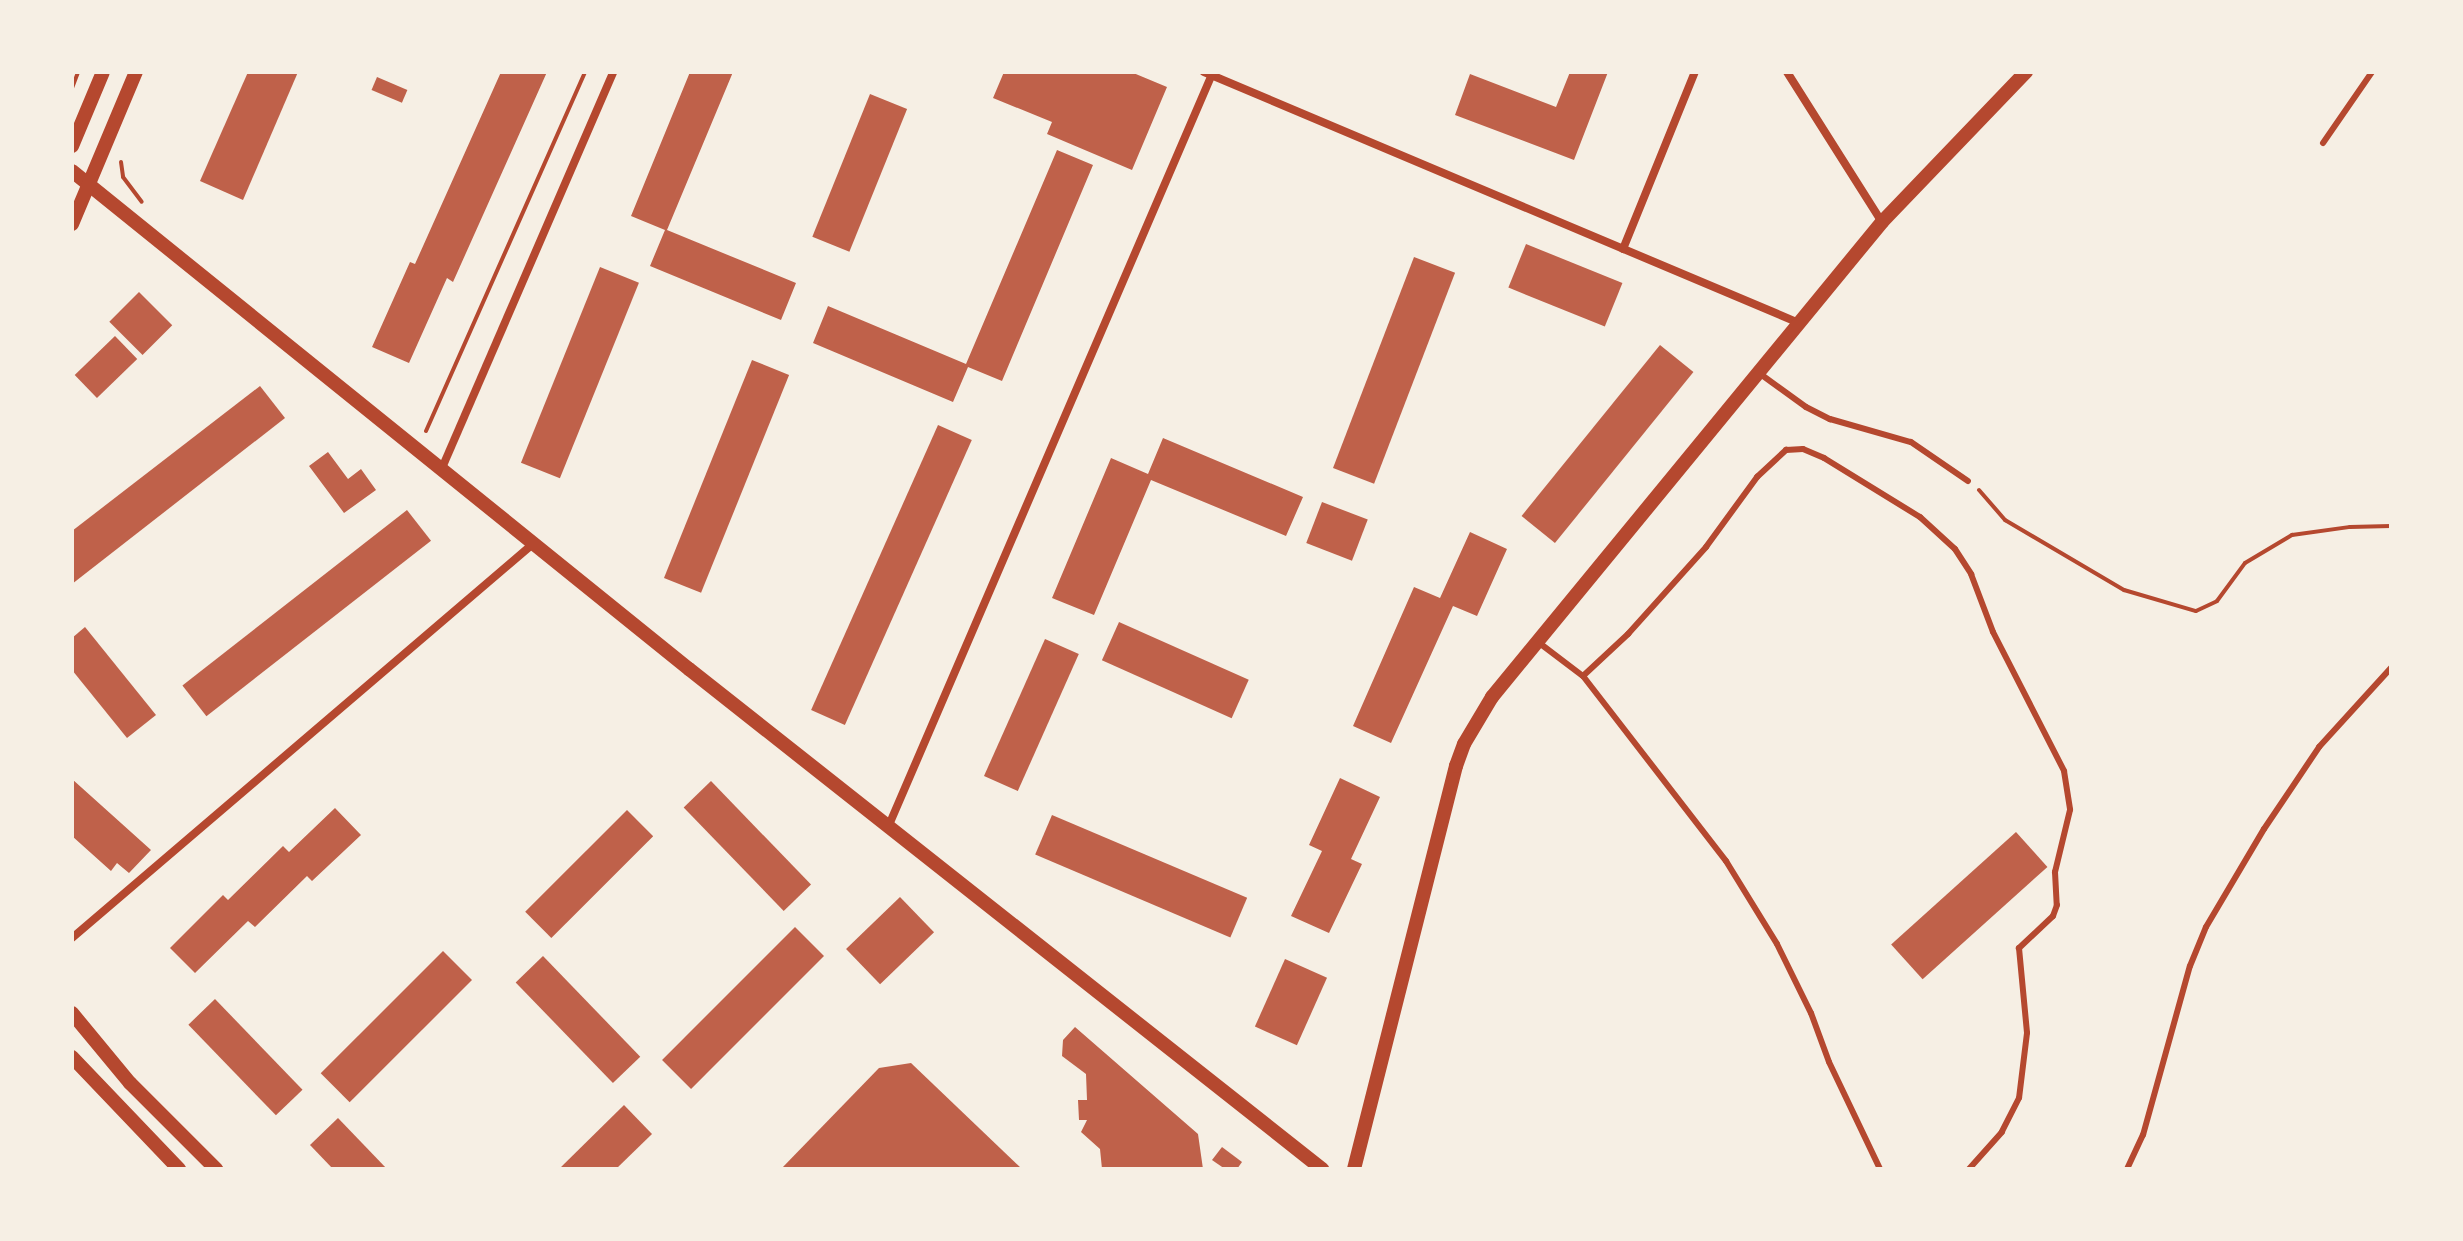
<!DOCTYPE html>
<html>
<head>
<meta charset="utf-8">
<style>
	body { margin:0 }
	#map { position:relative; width:2463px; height:1241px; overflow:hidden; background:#f6efe4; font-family:Merriweather,serif }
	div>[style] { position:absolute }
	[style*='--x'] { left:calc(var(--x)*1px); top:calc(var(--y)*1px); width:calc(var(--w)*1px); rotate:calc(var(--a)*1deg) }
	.building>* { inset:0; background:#bf614a; transform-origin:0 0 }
	.path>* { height:4px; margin:-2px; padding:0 2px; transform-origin:2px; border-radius:2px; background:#b5482f }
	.service>* { height:6px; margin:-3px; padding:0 3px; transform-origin:3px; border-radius:3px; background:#b5482f }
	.minor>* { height:8px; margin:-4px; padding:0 4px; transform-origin:4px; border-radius:4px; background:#b5482f }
	.tertiary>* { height:14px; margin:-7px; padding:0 7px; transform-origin:7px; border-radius:7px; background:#b5482f }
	span { translate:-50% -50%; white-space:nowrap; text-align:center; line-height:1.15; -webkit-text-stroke:6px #f6efe4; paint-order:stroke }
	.frame { position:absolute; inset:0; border:74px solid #f6efe4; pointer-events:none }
</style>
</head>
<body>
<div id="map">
	<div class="building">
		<i style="clip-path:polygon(248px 72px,298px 72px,243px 200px,200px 181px)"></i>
		<i style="clip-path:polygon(501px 72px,547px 72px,453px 282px,447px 278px,409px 363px,372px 347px,410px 262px,415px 264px)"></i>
		<i style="clip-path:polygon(690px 72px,733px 72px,667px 230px,796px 283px,781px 320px,650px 266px,665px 230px,631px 216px)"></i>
		<i style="clip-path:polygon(1004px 72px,1131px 72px,1167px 87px,1132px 170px,1047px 134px,1052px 122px,993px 98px)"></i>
		<i style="clip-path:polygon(1570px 72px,1608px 72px,1574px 160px,1455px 115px,1470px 74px,1556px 107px)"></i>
		<i style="left:377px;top:77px;width:33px;height:14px;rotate:23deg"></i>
		<i style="left:870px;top:94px;width:40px;height:154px;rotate:22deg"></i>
		<i style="clip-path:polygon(1057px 150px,1093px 165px,1002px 381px,968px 367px,953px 402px,813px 343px,828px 306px,966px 364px)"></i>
		<i style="left:1526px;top:244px;width:104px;height:47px;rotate:22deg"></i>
		<i style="left:1414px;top:257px;width:44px;height:226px;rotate:21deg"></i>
		<i style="left:600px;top:267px;width:42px;height:211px;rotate:22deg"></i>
		<i style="left:139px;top:292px;width:47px;height:42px;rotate:45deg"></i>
		<i style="left:115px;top:336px;width:32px;height:56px;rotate:46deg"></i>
		<i style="left:1660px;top:345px;width:43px;height:220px;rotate:39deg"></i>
		<i style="left:752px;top:360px;width:40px;height:235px;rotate:22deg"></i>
		<i style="clip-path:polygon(260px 386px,285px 418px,72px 584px,72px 531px)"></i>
		<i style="left:938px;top:425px;width:37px;height:312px;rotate:24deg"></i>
		<i style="clip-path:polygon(1163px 438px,1303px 497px,1286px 536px,1151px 480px,1094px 615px,1052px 598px,1111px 458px,1148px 474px)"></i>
		<i style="clip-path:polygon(328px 452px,348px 479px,361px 469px,376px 490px,344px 513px,309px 466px)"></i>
		<i style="left:1322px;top:502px;width:49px;height:44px;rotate:21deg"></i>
		<i style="left:407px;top:510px;width:39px;height:285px;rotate:52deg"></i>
		<i style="clip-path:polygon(1470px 532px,1507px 549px,1477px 616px,1453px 606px,1391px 743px,1353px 726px,1414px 587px,1440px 598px)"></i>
		<i style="left:1119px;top:622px;width:142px;height:42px;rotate:24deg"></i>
		<i style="clip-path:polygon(85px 627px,156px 715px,127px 738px,72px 670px,72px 638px)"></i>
		<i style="left:1045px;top:639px;width:37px;height:150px;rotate:24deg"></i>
		<i style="clip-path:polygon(1340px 778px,1380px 797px,1351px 859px,1362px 864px,1329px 933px,1291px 916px,1322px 851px,1309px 845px)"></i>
		<i style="clip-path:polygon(72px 779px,151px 850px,129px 873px,117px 863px,111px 871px,72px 836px)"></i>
		<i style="left:711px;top:781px;width:144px;height:38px;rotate:46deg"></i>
		<i style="clip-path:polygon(335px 808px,361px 835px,312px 881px,307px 876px,255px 927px,248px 921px,195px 973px,170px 948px,223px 895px,228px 900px,283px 846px,289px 852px)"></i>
		<i style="left:627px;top:810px;width:37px;height:144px;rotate:45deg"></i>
		<i style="left:1052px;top:815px;width:212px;height:43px;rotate:23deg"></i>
		<i style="left:2016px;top:832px;width:47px;height:168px;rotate:48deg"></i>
		<i style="left:900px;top:897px;width:49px;height:75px;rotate:46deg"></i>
		<i style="left:795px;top:927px;width:41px;height:188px;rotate:45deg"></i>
		<i style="left:443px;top:951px;width:41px;height:173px;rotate:45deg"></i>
		<i style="left:543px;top:956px;width:140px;height:38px;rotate:46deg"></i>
		<i style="left:1285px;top:959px;width:46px;height:74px;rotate:24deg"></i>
		<i style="left:215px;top:999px;width:126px;height:37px;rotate:46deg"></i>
		<i style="clip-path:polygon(1075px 1027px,1198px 1134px,1203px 1169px,1102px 1169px,1100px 1149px,1081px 1132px,1087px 1120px,1079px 1120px,1078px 1100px,1087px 1100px,1086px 1074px,1062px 1056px,1063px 1040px)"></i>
		<i style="clip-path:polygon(911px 1063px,1022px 1169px,781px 1169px,879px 1068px)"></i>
		<i style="clip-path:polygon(624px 1105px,652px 1134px,616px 1169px,559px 1169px)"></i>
		<i style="clip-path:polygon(338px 1118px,387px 1169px,333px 1169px,310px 1145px)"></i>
		<i style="clip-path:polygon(1222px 1147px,1242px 1162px,1237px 1169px,1225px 1169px,1212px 1160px)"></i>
	</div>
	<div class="path">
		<i style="--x:72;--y:88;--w:17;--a:-69"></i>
		<i style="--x:121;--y:162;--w:15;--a:82"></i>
		<i style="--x:123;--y:177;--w:31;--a:53"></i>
		<i style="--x:426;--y:431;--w:393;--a:-66.1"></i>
		<i style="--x:1979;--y:490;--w:40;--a:49"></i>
		<i style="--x:2005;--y:520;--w:138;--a:30.5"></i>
		<i style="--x:2124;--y:590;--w:75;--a:16.3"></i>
		<i style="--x:2196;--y:611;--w:23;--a:-25"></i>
		<i style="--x:2217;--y:601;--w:47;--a:-53.6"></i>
		<i style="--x:2245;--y:563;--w:55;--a:-30.8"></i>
		<i style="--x:2292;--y:535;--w:59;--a:-7.9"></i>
		<i style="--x:2350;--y:527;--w:41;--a:-1.4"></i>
	</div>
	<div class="service">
		<i style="--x:2323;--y:143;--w:86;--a:-55.4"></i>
		<i style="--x:1759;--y:373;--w:58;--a:35.9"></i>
		<i style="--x:1806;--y:407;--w:27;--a:27"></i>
		<i style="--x:1830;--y:419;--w:84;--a:15.9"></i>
		<i style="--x:1911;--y:442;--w:69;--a:34.4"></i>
		<i style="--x:1538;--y:642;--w:56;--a:37.1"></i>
		<i style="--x:1583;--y:676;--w:234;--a:52.3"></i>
		<i style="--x:1726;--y:861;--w:97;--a:58.4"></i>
		<i style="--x:1777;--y:944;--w:77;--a:63.8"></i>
		<i style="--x:1811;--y:1013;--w:52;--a:69.8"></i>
		<i style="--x:1829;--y:1062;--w:119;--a:64.5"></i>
		<i style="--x:1583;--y:676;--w:62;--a:-43"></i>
		<i style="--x:1628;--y:634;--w:117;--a:-48.1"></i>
		<i style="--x:1706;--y:547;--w:87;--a:-53.9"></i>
		<i style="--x:1757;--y:477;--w:40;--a:-43"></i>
		<i style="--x:1786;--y:450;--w:17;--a:-3"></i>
		<i style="--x:1803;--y:449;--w:23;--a:23"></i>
		<i style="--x:1824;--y:458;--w:113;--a:31.6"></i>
		<i style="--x:1920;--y:517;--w:47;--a:42.4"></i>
		<i style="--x:1955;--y:549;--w:30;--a:57"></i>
		<i style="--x:1971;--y:574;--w:62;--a:69.2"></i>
		<i style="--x:1993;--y:632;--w:156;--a:62.9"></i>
		<i style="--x:2064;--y:771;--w:39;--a:81"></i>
		<i style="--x:2070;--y:810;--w:64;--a:103.6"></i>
		<i style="--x:2055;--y:872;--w:33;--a:87"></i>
		<i style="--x:2057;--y:905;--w:12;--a:110"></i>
		<i style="--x:2053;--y:916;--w:47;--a:136.7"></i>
		<i style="--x:2019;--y:948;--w:85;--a:84.6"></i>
		<i style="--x:2027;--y:1033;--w:65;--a:97"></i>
		<i style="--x:2019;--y:1098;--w:38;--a:117"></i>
		<i style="--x:2002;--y:1132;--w:50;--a:131.7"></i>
		<i style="--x:2127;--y:1169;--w:38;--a:-65"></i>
		<i style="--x:2143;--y:1135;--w:175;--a:-74.5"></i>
		<i style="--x:2190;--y:966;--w:42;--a:-67.7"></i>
		<i style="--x:2206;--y:927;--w:114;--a:-59.4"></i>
		<i style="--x:2264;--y:829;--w:99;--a:-56.1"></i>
		<i style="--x:2319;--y:747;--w:107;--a:-47.7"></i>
	</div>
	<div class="minor">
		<i style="--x:1204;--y:72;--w:646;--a:22.87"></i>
		<i style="--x:1787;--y:72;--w:178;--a:57.7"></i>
		<i style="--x:1623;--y:249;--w:191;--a:-67.9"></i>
		<i style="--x:442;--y:468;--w:431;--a:-66.6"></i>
		<i style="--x:889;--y:825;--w:820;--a:-66.72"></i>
		<i style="--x:72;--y:938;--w:608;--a:-40.53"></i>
	</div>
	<div class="tertiary">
		<i style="--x:72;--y:146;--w:80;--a:-67.3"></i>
		<i style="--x:72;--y:171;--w:793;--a:38.91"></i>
		<i style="--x:689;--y:669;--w:807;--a:38.3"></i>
		<i style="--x:72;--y:224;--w:165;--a:-67.2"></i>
		<i style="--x:72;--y:1013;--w:91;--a:50.4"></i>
		<i style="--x:130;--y:1083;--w:122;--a:45"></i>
		<i style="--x:72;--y:1057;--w:155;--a:46.3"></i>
		<i style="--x:1354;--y:1169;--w:416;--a:-75.8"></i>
		<i style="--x:1456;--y:766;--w:23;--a:-70"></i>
		<i style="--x:1464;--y:744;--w:55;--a:-59.2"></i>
		<i style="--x:1492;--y:697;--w:615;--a:-50.61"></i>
		<i style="--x:1882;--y:222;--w:208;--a:-46.2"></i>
	</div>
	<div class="frame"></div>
</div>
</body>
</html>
